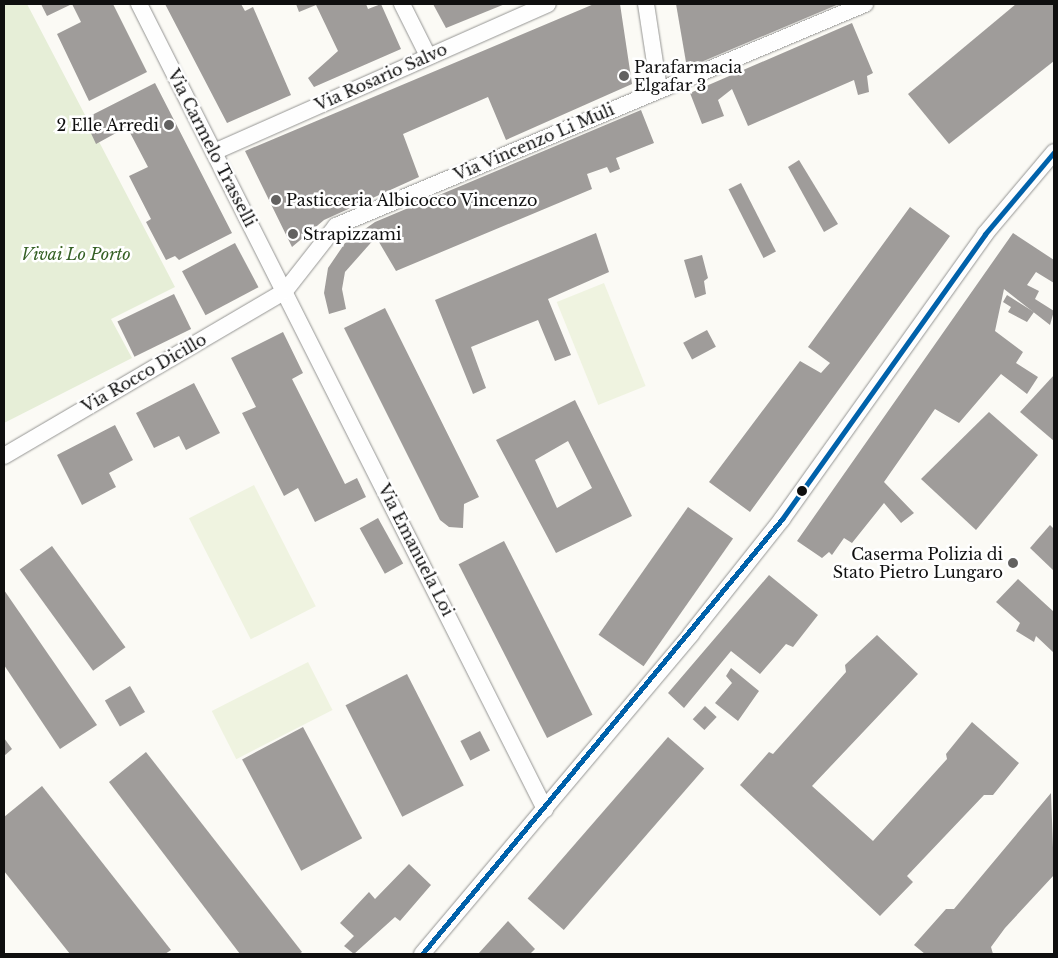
<!DOCTYPE html>
<html>
<head>
<meta charset="utf-8">
<style>
	body { margin:0 }
	#map { position:relative; width:1058px; height:958px; overflow:hidden; background:#fbfaf5; font-family:"Libre Baskerville",serif }
	div>[style] { position:absolute }
	[style*='--x'] { left:calc(var(--x)*1px); top:calc(var(--y)*1px); width:calc(var(--w)*1px); rotate:calc(var(--a)*1deg) }
	.green>* { inset:0; background:#e6eed7 }
	.pitch>* { inset:0; background:#eff3e0; transform-origin:0 0 }
	.building>* { inset:0; background:#9f9c9a; transform-origin:0 0 }
	.roads { filter:drop-shadow(0 0 1px #959593) drop-shadow(0 0 1px #959593) }
	.minor>* { height:16px; margin:-8px; padding:0 8px; transform-origin:8px; border-radius:8px; background:#fefefe }
	.bus-1>* { height:5px; margin:-2.5px; padding:0 2.5px; transform-origin:2.5px; border-radius:2.5px; background:#0061aa }
	.dots>* { width:14px; height:14px; translate:-50% -50%; box-sizing:border-box; border:2px solid #fff; border-radius:50% }
	span { translate:-50% -50%; white-space:nowrap; text-align:center; line-height:1.15; -webkit-text-stroke:5px #fff; paint-order:stroke }
	.poi-label { font-size:16px; color:#0f0f0f }
	.left { translate:0 -50%; text-align:left }
	.right { translate:-100% -50%; text-align:right }
	.street-label { font-size:16px; color:#0f0f0f }
	.park-label { font-size:16px; color:#356025; font-style:italic }
	.frame { position:absolute; inset:0; border:5px solid #0f0f0f; pointer-events:none }
</style>
</head>
<body>
<div id="map">
	<div class="green">
		<i style="clip-path:polygon(4px 4px,27px 4px,175px 287px,111px 319px,132px 358px,4px 423px)"></i>
	</div>
	<div class="pitch">
		<i style="left:604px;top:283px;width:111px;height:51px;rotate:68deg"></i>
		<i style="left:254px;top:485px;width:136px;height:73px;rotate:63deg"></i>
		<i style="left:308px;top:662px;width:54px;height:108px;rotate:63deg"></i>
	</div>
	<div class="building">
		<i style="clip-path:polygon(41px 4px,113px 4px,147px 72px,89px 101px,57px 34px,81px 22px,72px 4px,47px 16px)"></i>
		<i style="clip-path:polygon(165px 4px,241px 4px,245px 11px,253px 7px,291px 95px,227px 123px)"></i>
		<i style="clip-path:polygon(296px 4px,366px 4px,368px 9px,381px 4px,401px 49px,314px 87px,308px 78px,338px 51px,316px 5px,299px 12px)"></i>
		<i style="clip-path:polygon(433px 4px,505px 4px,446px 28px)"></i>
		<i style="clip-path:polygon(594px 4px,620px 4px,632px 84px,506px 140px,488px 97px,403px 134px,419px 177px,324px 220px,292px 247px,245px 151px)"></i>
		<i style="clip-path:polygon(676px 4px,839px 4px,687px 68px)"></i>
		<i style="clip-path:polygon(1016px 4px,1054px 4px,1054px 61px,949px 144px,908px 94px)"></i>
		<i style="clip-path:polygon(852px 23px,873px 73px,867px 76px,869px 92px,858px 95px,854px 80px,748px 126px,732px 89px,718px 100px,724px 116px,702px 124px,690px 93px)"></i>
		<i style="clip-path:polygon(155px 83px,232px 233px,179px 260px,175px 256px,166px 260px,146px 222px,151px 219px,129px 176px,148px 167px,127px 127px,96px 144px,89px 129px,95px 125px,90px 116px)"></i>
		<i style="clip-path:polygon(641px 110px,654px 143px,616px 158px,620px 169px,610px 173px,607px 167px,587px 174px,592px 189px,396px 271px,376px 237px,345px 272px,342px 289px,346px 309px,329px 314px,324px 293px,328px 268px,345px 243px,375px 222px)"></i>
		<i style="clip-path:polygon(799px 160px,838px 224px,824px 232px,788px 167px)"></i>
		<i style="left:741px;top:183px;width:77px;height:14px;rotate:63deg"></i>
		<i style="clip-path:polygon(910px 207px,950px 236px,750px 512px,709px 482px,800px 361px,821px 373px,830px 363px,808px 347px)"></i>
		<i style="clip-path:polygon(596px 233px,609px 272px,548px 299px,571px 355px,555px 361px,538px 320px,471px 347px,486px 388px,473px 394px,435px 300px)"></i>
		<i style="clip-path:polygon(1013px 233px,1054px 260px,1054px 283px,1036px 272px,1027px 285px,1039px 291px,1035px 299px,1054px 311px,1050px 325px,1004px 289px,995px 331px,1023px 352px,1016px 363px,1038px 377px,1027px 394px,1001px 374px,959px 423px,935px 409px,884px 482px,914px 513px,901px 523px,884px 503px,852px 543px,844px 538px,832px 555px,829px 552px,822px 558px,797px 541px)"></i>
		<i style="left:235px;top:243px;width:50px;height:60px;rotate:62deg"></i>
		<i style="clip-path:polygon(702px 255px,708px 278px,704px 281px,706px 294px,695px 298px,684px 260px)"></i>
		<i style="left:174px;top:294px;width:39px;height:63px;rotate:64deg"></i>
		<i style="clip-path:polygon(1007px 295px,1034px 312px,1027px 322px,1008px 312px,1011px 307px,1003px 302px)"></i>
		<i style="clip-path:polygon(385px 308px,479px 497px,464px 504px,463px 528px,449px 527px,440px 520px,344px 328px)"></i>
		<i style="left:707px;top:330px;width:19px;height:27px;rotate:62deg"></i>
		<i style="clip-path:polygon(283px 332px,303px 373px,292px 379px,345px 484px,357px 478px,366px 497px,315px 522px,298px 488px,284px 496px,242px 413px,256px 407px,231px 358px)"></i>
		<i style="clip-path:polygon(1054px 375px,1054px 441px,1020px 412px)"></i>
		<i style="clip-path:polygon(194px 383px,220px 433px,186px 450px,179px 436px,154px 448px,136px 413px)"></i>
		<i style="clip-path:polygon(evenodd,575px 400px,632px 516px,556px 553px,496px 440px,575px 400px,568px 441px,592px 488px,557px 508px,535px 460px,568px 441px)"></i>
		<i style="clip-path:polygon(989px 412px,1038px 455px,976px 530px,921px 479px)"></i>
		<i style="clip-path:polygon(115px 425px,133px 460px,109px 473px,116px 487px,82px 505px,57px 455px)"></i>
		<i style="left:688px;top:507px;width:55px;height:156px;rotate:35deg"></i>
		<i style="left:378px;top:518px;width:52px;height:21px;rotate:61deg"></i>
		<i style="clip-path:polygon(1050px 525px,1054px 529px,1054px 571px,1030px 548px)"></i>
		<i style="left:504px;top:541px;width:195px;height:51px;rotate:63deg"></i>
		<i style="left:52px;top:546px;width:125px;height:40px;rotate:54deg"></i>
		<i style="clip-path:polygon(769px 575px,818px 615px,793px 647px,786px 644px,760px 674px,731px 651px,684px 708px,668px 693px)"></i>
		<i style="clip-path:polygon(1018px 579px,1054px 612px,1054px 653px,1036px 636px,1034px 642px,1016px 631px,1020px 623px,996px 602px)"></i>
		<i style="clip-path:polygon(4px 590px,97px 725px,60px 749px,4px 665px)"></i>
		<i style="clip-path:polygon(877px 635px,918px 674px,812px 786px,873px 841px,947px 759px,946px 754px,972px 722px,1019px 763px,993px 795px,984px 795px,907px 876px,913px 882px,880px 916px,740px 785px,769px 752px,773px 754px,846px 672px,845px 665px)"></i>
		<i style="clip-path:polygon(731px 668px,759px 691px,738px 721px,715px 703px,732px 683px,726px 676px)"></i>
		<i style="left:407px;top:674px;width:125px;height:69px;rotate:63deg"></i>
		<i style="left:130px;top:686px;width:30px;height:29px;rotate:60deg"></i>
		<i style="left:705px;top:706px;width:16px;height:18px;rotate:43deg"></i>
		<i style="left:303px;top:727px;width:126px;height:69px;rotate:62deg"></i>
		<i style="left:480px;top:731px;width:22px;height:22px;rotate:63deg"></i>
		<i style="left:668px;top:737px;width:48px;height:214px;rotate:41deg"></i>
		<i style="clip-path:polygon(4px 738px,12px 749px,4px 756px)"></i>
		<i style="clip-path:polygon(146px 752px,302px 952px,299px 954px,240px 954px,109px 782px)"></i>
		<i style="clip-path:polygon(42px 786px,171px 950px,165px 954px,70px 954px,4px 871px,4px 817px)"></i>
		<i style="clip-path:polygon(1051px 793px,1054px 875px,1005px 928px,991px 947px,993px 954px,925px 954px,914px 945px,946px 909px,954px 909px)"></i>
		<i style="clip-path:polygon(409px 864px,431px 885px,400px 921px,395px 917px,354px 954px,344px 946px,354px 936px,340px 923px,369px 892px,375px 899px)"></i>
		<i style="clip-path:polygon(508px 921px,535px 949px,530px 954px,478px 954px)"></i>
	</div>
	<div class="roads">
		<div class="minor">
			<i style="--x:139;--y:4;--w:902;--a:63.24"></i>
			<i style="--x:402;--y:4;--w:58;--a:63.4"></i>
			<i style="--x:646;--y:4;--w:86;--a:81.3"></i>
			<i style="--x:214;--y:152;--w:365;--a:-23.9"></i>
			<i style="--x:4;--y:456;--w:326;--a:-30.4"></i>
			<i style="--x:285;--y:291;--w:83;--a:-51.9"></i>
			<i style="--x:336;--y:226;--w:574;--a:-22.77"></i>
			<i style="--x:422;--y:954;--w:418;--a:-49.9"></i>
			<i style="--x:691;--y:634;--w:147;--a:-51.6"></i>
			<i style="--x:782;--y:519;--w:350;--a:-54.5"></i>
			<i style="--x:985;--y:234;--w:107;--a:-49.9"></i>
		</div>
	</div>
	<div class="bus-1">
		<i style="--x:422;--y:954;--w:565;--a:-50.39"></i>
		<i style="--x:782;--y:519;--w:350;--a:-54.5"></i>
		<i style="--x:985;--y:234;--w:107;--a:-49.9"></i>
	</div>
	<div class="dots">
		<i style="left:624px;top:76px;background:#626160"></i>
		<i style="left:169px;top:125px;background:#626160"></i>
		<i style="left:276px;top:200px;background:#626160"></i>
		<i style="left:293px;top:234px;background:#626160"></i>
		<i style="left:802px;top:491px;background:#0f0f0f"></i>
		<i style="left:1013px;top:563px;background:#626160"></i>
	</div>
	<div class="poi-label">
		<span class="left" style="left:634px;top:76px">Parafarmacia<br>Elgafar 3</span>
		<span class="right" style="left:159px;top:125px">2 Elle Arredi</span>
		<span class="left" style="left:286px;top:200px">Pasticceria Albicocco Vincenzo</span>
		<span class="left" style="left:303px;top:234px">Strapizzami</span>
		<span class="right" style="left:1003px;top:563px">Caserma Polizia di<br>Stato Pietro Lungaro</span>
	</div>
	<div class="street-label">
		<span style="left:381px;top:77px;rotate:-24deg">Via Rosario Salvo</span>
		<span style="left:534px;top:142px;rotate:-23deg">Via Vincenzo Li Muli</span>
		<span style="left:212px;top:148px;rotate:63deg">Via Carmelo Trasselli</span>
		<span style="left:144px;top:373px;rotate:-30deg">Via Rocco Dicillo</span>
		<span style="left:416px;top:550px;rotate:63deg">Via Emanuela Loi</span>
	</div>
	<div class="park-label">
		<span style="left:76px;top:254px">Vivai Lo Porto</span>
	</div>
	<div class="frame"></div>
</div>
</body>
</html>
